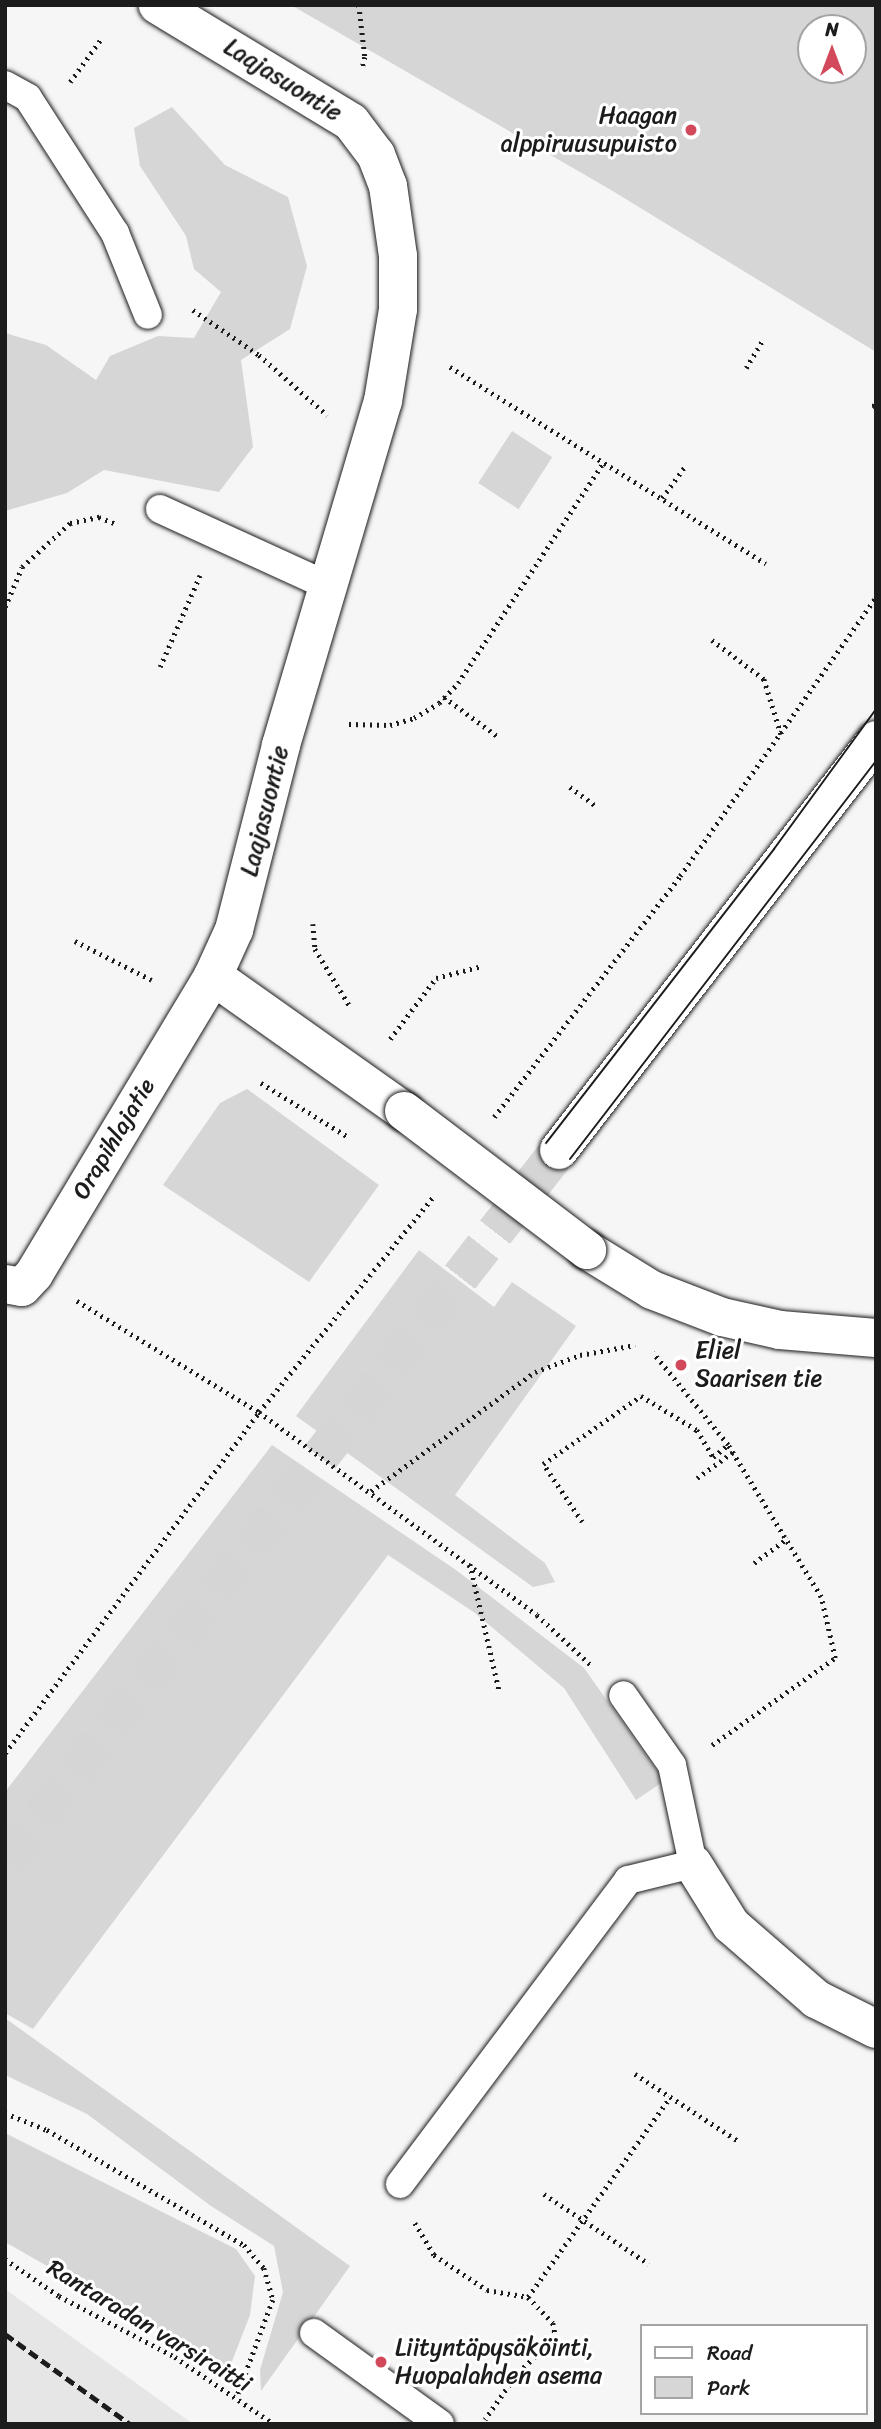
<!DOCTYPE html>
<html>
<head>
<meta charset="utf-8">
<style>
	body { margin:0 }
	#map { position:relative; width:881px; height:2429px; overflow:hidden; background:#f6f6f6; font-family:Sriracha,sans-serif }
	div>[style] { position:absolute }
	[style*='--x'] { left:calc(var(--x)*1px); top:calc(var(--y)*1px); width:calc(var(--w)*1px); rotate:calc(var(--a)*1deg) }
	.built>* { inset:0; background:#e6e6e6 }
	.green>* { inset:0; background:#d6d6d6; transform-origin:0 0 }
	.minor-tunnel>* { height:38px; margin-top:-19px; transform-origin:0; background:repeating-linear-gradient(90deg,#d5d5d5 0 38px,transparent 0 57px) }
	.path>* { height:4.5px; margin-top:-2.25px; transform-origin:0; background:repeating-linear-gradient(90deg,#1c1c1c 0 2px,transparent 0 7px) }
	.roads { filter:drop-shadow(0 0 2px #1c1c1c) drop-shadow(0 0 2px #1c1c1c) }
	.service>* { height:28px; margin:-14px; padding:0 14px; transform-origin:14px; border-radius:14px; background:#fff }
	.minor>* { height:38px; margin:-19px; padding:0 19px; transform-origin:19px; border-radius:19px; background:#fff }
	.tram>* { height:2px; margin:-1px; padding:0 1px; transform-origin:1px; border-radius:1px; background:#1c1c1c }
	.rail>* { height:5px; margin-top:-2.5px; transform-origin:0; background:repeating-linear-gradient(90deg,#1c1c1c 0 10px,transparent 0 15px) }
	.bridges { filter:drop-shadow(0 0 2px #1c1c1c) drop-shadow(0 0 2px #1c1c1c) }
	.minor-bridge>* { height:38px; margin:-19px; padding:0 19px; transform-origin:19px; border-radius:19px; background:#fff }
	.dots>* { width:19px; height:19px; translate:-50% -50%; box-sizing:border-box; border:4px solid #fff; border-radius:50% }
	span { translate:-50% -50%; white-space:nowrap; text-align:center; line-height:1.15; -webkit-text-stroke:6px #fff; paint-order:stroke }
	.street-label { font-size:24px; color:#1c1c1c }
	.poi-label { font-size:24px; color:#1c1c1c }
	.right { translate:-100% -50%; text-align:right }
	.left { translate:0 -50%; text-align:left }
	.frame { position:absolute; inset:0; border:7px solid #1c1c1c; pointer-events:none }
	.legend { position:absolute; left:640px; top:2324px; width:228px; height:91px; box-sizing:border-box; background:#fff; border:2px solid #a4a4a4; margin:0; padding:9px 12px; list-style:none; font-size:21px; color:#1c1c1c }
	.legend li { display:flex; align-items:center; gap:14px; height:35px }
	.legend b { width:35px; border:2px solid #a4a4a4 }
	.north { position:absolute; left:797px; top:14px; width:70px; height:70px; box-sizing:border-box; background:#fff; border:2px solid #a4a4a4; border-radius:50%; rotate:0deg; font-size:19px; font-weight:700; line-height:28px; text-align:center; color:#1c1c1c }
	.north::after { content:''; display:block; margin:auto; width:24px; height:32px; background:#d1495b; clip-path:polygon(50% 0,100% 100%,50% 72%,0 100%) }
</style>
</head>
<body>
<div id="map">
	<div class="built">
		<i style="clip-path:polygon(5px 2289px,193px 2424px,5px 2424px)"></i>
	</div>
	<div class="green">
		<i style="clip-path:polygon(evenodd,291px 5px,876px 5px,876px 352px,611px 190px,291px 5px,853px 28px,853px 70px,811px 70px,811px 28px,853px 28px)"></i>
		<i style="clip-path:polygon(172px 107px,225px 165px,288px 197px,307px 266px,290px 329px,241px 360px,253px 447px,219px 492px,104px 470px,67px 493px,5px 511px,5px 333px,46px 345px,96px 380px,110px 356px,158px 336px,194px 338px,221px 292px,194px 269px,186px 236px,140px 166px,134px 128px)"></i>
		<i style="left:512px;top:431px;width:48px;height:62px;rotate:33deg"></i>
		<i style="clip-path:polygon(247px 1089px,379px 1185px,309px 1282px,163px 1185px,220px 1103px)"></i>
		<i style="clip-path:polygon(419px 1250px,494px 1307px,512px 1282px,576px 1326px,455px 1495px,545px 1563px,555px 1582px,533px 1587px,296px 1416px)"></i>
		<i style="clip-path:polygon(272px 1445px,456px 1570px,584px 1668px,664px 1781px,636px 1800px,564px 1688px,475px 1613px,388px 1555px,33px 2029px,5px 2013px,5px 1792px)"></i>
		<i style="clip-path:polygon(5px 2018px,350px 2266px,261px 2391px,260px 2370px,283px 2292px,274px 2246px,211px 2206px,87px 2114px,5px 2075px)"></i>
		<i style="clip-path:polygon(5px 2133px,236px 2249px,255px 2276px,250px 2315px,231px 2364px,221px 2365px,5px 2242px)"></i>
	</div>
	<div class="minor-tunnel">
		<i style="--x:5;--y:1862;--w:902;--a:-52.11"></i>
	</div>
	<div class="path">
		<i style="--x:359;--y:5;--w:52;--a:83.4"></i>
		<i style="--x:365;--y:57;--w:13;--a:103"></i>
		<i style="--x:70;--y:82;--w:53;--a:-54.2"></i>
		<i style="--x:193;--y:310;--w:80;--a:34.3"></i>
		<i style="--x:259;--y:355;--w:91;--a:41.4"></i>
		<i style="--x:450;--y:367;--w:372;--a:31.9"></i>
		<i style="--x:746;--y:368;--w:33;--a:-59"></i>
		<i style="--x:872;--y:406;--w:4;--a:-14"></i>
		<i style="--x:662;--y:498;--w:39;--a:-54"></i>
		<i style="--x:5;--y:607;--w:43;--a:-67"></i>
		<i style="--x:22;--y:567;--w:65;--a:-42.5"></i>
		<i style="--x:70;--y:523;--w:30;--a:-12"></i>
		<i style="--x:99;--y:517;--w:18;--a:22"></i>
		<i style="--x:712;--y:640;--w:65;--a:36.9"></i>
		<i style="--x:764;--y:679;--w:58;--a:72.8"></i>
		<i style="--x:160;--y:667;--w:100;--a:-66.5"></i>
		<i style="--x:444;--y:697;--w:69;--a:36.2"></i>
		<i style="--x:349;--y:724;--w:41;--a:1.4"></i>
		<i style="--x:390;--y:725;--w:25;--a:-16"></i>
		<i style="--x:414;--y:718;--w:29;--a:-31"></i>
		<i style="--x:439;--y:703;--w:28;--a:-46"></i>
		<i style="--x:458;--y:683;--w:263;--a:-56.6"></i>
		<i style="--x:570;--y:787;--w:31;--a:36"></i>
		<i style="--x:313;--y:924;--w:25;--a:85"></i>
		<i style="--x:315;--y:949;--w:69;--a:58.6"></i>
		<i style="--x:75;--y:941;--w:86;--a:26.9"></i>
		<i style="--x:390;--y:1039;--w:76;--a:-53"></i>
		<i style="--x:436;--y:978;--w:48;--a:-14.6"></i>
		<i style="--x:261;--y:1083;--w:102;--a:31.8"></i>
		<i style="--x:494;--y:1117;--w:304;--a:-52.3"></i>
		<i style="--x:680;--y:876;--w:341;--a:-54.9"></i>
		<i style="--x:77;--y:1301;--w:213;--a:31.4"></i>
		<i style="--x:259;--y:1412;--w:344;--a:36.1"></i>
		<i style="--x:537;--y:1615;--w:74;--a:42.8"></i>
		<i style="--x:697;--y:1478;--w:44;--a:-35.8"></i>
		<i style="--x:371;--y:1491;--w:203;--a:-36"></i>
		<i style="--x:535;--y:1372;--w:48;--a:-20.7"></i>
		<i style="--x:580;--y:1355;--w:56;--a:-10.3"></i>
		<i style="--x:582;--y:1522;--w:70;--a:-123.9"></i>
		<i style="--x:543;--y:1464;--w:119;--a:-34.8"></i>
		<i style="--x:641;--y:1396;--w:66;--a:31.3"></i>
		<i style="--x:697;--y:1430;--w:31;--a:59"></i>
		<i style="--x:713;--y:1457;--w:19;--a:-39"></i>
		<i style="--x:728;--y:1445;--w:119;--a:-129.2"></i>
		<i style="--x:754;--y:1563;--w:42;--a:-36.3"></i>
		<i style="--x:470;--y:1564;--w:129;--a:77"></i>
		<i style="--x:712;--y:1745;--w:151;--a:-35.3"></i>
		<i style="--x:835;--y:1658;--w:63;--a:-102.9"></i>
		<i style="--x:821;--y:1597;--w:178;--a:-121.5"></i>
		<i style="--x:5;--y:1753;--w:425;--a:-53.3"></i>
		<i style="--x:259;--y:1412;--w:277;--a:-51"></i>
		<i style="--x:635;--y:2074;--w:123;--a:33"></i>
		<i style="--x:5;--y:2113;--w:45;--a:22"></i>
		<i style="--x:47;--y:2130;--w:228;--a:30.3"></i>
		<i style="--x:244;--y:2245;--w:30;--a:49"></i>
		<i style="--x:264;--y:2268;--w:33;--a:74"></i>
		<i style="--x:273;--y:2300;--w:103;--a:110.4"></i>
		<i style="--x:544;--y:2194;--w:126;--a:33.7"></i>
		<i style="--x:415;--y:2223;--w:37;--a:59"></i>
		<i style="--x:434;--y:2255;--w:64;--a:33.4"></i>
		<i style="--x:487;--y:2290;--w:42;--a:9.7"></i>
		<i style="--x:528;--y:2297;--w:36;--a:46"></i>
		<i style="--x:553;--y:2323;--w:15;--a:79"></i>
		<i style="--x:556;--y:2338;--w:52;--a:137.4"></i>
		<i style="--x:518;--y:2373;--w:57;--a:125.1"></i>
		<i style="--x:5;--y:2259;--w:65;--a:34.4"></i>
		<i style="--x:59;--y:2296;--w:131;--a:27.7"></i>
		<i style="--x:175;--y:2357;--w:120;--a:34.1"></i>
		<i style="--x:528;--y:2297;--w:245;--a:-54.6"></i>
	</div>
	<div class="roads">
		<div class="service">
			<i style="--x:5;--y:85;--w:26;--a:29"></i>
			<i style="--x:28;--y:98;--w:161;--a:57.2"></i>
			<i style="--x:115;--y:233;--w:88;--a:68.1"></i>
			<i style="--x:160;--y:509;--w:185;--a:24.6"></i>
			<i style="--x:400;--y:2184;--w:380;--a:-53.1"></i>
			<i style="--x:628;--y:1880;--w:67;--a:-13.8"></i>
			<i style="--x:693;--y:1864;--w:101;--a:-102"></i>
			<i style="--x:672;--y:1765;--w:85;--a:-125"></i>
			<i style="--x:314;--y:2333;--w:155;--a:35.8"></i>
		</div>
		<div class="minor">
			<i style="--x:213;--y:976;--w:234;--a:35.3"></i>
			<i style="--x:559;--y:1150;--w:518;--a:-52.29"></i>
			<i style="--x:587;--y:1250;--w:76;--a:31.6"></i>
			<i style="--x:652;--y:1290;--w:75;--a:21.1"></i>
			<i style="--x:722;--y:1317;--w:59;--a:12.6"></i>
			<i style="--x:780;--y:1330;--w:96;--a:4.8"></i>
			<i style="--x:5;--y:1284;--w:17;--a:10"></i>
			<i style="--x:22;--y:1287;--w:18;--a:-47"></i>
			<i style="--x:34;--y:1274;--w:348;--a:-59"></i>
			<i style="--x:213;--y:976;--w:51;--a:-65.5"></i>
			<i style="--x:234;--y:930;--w:191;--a:-75.7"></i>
			<i style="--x:281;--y:745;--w:359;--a:-73.5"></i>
			<i style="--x:383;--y:401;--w:93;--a:-80.7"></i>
			<i style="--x:398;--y:309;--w:53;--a:-90"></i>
			<i style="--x:398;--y:256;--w:71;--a:-98.1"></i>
			<i style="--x:388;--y:186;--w:33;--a:-111"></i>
			<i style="--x:376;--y:155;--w:41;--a:-127.1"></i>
			<i style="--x:351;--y:122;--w:226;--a:-148.8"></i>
			<i style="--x:693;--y:1864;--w:72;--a:58.1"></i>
			<i style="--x:731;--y:1925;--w:113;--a:41"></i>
			<i style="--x:816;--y:1999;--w:67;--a:26.6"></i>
		</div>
	</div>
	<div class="tram">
		<i style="--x:546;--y:1143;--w:372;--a:-52.2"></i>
		<i style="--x:774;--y:849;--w:173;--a:-53.9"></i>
		<i style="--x:570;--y:1159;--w:502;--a:-52.45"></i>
	</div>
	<div class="rail">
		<i style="--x:5;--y:2334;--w:154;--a:35.8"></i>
	</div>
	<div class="bridges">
		<div class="minor-bridge">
			<i style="--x:404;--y:1111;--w:230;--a:37.2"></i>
		</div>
	</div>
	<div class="dots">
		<i style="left:691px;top:130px;background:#d1495b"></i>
		<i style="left:681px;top:1365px;background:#d1495b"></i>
		<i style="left:381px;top:2362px;background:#d1495b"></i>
	</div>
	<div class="street-label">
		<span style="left:283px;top:80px;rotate:32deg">Laajasuontie</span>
		<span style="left:265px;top:811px;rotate:-76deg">Laajasuontie</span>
		<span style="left:114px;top:1139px;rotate:-59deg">Orapihlajatie</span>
		<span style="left:149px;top:2326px;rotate:31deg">Rantaradan varsiraitti</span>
	</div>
	<div class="poi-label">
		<span class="right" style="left:677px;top:130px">Haagan<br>alppiruusupuisto</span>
		<span class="left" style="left:695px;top:1365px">Eliel<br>Saarisen tie</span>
		<span class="left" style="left:395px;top:2362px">Liityntäpysäköinti,<br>Huopalahden asema</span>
	</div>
	<div class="frame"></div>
	<ul class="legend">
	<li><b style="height:9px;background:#fff"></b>Road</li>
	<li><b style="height:19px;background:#d6d6d6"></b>Park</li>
	</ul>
	<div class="north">N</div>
</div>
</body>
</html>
